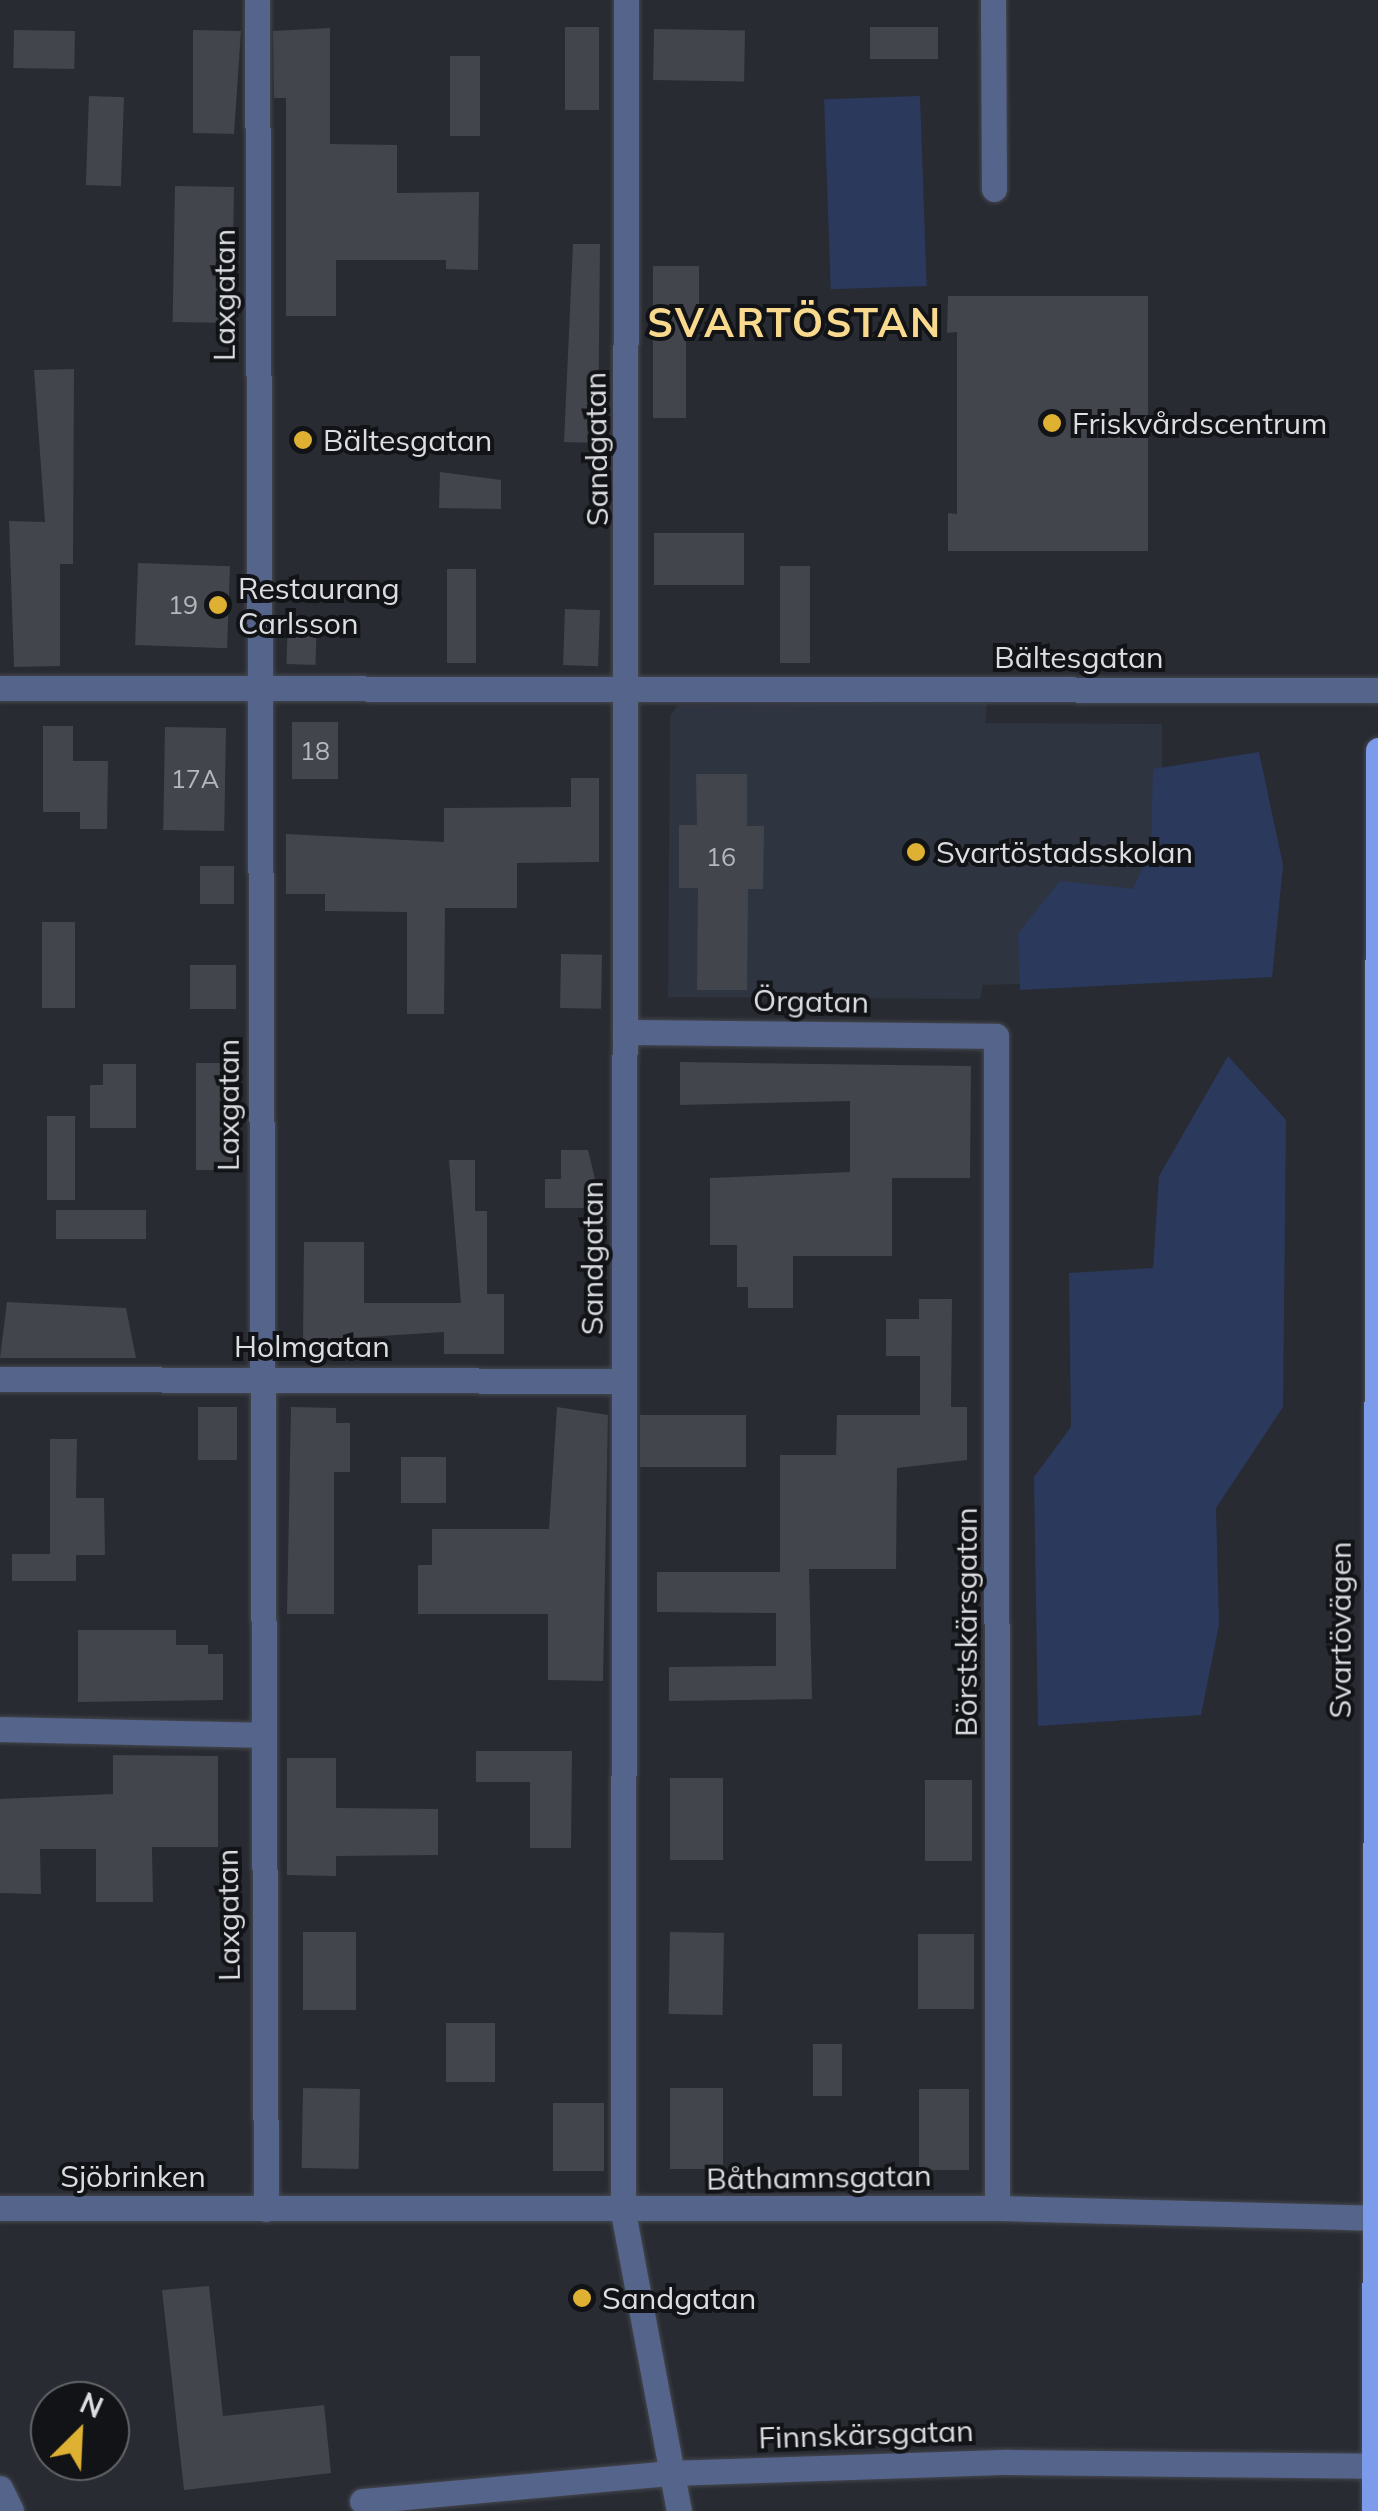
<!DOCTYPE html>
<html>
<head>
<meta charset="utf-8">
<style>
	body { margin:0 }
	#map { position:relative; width:1378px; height:2511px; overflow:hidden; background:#282b32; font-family:Mulish,sans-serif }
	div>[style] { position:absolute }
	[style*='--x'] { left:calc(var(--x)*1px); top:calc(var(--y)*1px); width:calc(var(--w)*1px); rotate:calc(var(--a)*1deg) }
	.built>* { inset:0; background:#2f3441 }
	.green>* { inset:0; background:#2b395d; transform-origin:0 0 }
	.building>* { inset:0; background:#42454c; transform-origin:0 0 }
	.roads { filter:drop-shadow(0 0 2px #45474e) drop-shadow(0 0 2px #45474e) }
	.minor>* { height:25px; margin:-12.5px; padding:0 12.5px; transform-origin:12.5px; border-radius:12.5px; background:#55648b }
	.major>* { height:25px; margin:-12.5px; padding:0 12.5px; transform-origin:12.5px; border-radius:12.5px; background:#7d9beb }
	.dots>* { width:28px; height:28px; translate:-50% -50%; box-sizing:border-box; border:5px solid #121316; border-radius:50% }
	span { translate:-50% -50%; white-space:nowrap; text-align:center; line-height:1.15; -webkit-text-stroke:8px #121316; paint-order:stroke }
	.number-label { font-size:25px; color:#b5b7bc }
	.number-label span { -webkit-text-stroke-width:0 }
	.street-label { font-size:30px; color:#dbdde2 }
	.poi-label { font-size:30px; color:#dbdde2 }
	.left { translate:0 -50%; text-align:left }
	.district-label { font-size:40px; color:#f8d98e; font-weight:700; letter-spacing:2.5px }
	.north { position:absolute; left:30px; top:2381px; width:100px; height:100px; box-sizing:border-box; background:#121316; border:2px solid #626468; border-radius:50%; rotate:24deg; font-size:28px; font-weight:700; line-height:40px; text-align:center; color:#dbdde2 }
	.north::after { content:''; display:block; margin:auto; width:35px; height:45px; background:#deb133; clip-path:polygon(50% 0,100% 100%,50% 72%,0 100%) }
</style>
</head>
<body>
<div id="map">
	<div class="built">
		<i style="clip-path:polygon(987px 703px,985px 723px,1162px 724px,1163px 980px,983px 985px,980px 999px,668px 997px,670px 716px,678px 705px)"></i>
	</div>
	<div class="green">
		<i style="left:920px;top:96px;width:190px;height:96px;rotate:88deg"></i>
		<i style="clip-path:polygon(1259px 752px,1283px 865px,1272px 977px,1020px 990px,1018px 934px,1060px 881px,1133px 889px,1151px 849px,1153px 769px)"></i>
		<i style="clip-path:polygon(1228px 1056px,1286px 1120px,1283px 1407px,1216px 1508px,1219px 1625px,1201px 1715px,1038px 1726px,1034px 1477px,1071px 1427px,1069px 1273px,1153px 1268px,1159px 1176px)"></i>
	</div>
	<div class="building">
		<i style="left:565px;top:27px;width:34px;height:83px"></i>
		<i style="left:870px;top:27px;width:68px;height:32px"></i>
		<i style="clip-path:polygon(330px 28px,330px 144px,397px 145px,397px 193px,479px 192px,478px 270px,446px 269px,446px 260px,336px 260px,336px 316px,286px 316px,286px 98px,274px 98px,273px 31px)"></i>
		<i style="left:654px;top:29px;width:91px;height:51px;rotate:1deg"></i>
		<i style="left:14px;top:30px;width:61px;height:38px;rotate:1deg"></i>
		<i style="clip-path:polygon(193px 30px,241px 31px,234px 134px,193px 133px)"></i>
		<i style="left:450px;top:56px;width:30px;height:80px"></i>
		<i style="left:89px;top:96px;width:35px;height:89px;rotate:2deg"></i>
		<i style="left:175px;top:186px;width:59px;height:136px;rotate:1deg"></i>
		<i style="clip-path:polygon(573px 244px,600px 244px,598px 443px,564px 442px)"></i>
		<i style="clip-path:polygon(653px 266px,699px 266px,699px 319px,686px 319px,686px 418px,653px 418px)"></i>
		<i style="clip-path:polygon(948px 296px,1148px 296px,1148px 551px,948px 551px,948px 513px,957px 514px,957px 332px,947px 333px)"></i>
		<i style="clip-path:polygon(74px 369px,73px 564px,60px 564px,60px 666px,14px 667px,9px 521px,45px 522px,34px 370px)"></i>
		<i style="clip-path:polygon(440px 472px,501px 480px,501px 509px,439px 508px)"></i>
		<i style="left:654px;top:533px;width:90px;height:52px"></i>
		<i style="left:138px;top:563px;width:92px;height:82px;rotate:2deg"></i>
		<i style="left:780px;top:566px;width:30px;height:97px"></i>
		<i style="left:447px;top:569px;width:29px;height:94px"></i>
		<i style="left:565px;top:609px;width:35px;height:56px;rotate:2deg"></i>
		<i style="left:288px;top:619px;width:29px;height:45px;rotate:2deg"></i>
		<i style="left:292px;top:722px;width:46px;height:57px"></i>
		<i style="clip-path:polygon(43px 726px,73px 726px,73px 761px,108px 761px,107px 829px,80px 829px,80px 812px,43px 812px)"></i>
		<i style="left:165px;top:727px;width:61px;height:103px;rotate:1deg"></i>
		<i style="clip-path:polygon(696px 774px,747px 774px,747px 826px,764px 826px,763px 889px,748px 889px,747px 990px,697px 990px,698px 888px,679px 888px,679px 825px,697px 825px)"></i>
		<i style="clip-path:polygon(571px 778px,599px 778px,599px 862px,517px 863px,517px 908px,445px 908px,444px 1014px,407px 1014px,407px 912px,325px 911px,325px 894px,286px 894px,286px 834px,444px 842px,444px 808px,571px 807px)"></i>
		<i style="left:200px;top:866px;width:34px;height:38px"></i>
		<i style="left:42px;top:922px;width:33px;height:86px"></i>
		<i style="left:561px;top:954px;width:41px;height:54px;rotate:1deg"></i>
		<i style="left:190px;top:965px;width:46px;height:44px"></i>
		<i style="clip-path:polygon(680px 1062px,971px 1066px,970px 1178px,892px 1178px,892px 1256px,793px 1256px,793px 1308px,748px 1308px,748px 1287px,737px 1287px,737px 1245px,710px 1245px,710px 1178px,850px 1172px,850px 1101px,680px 1105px)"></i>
		<i style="left:196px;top:1063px;width:39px;height:107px"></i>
		<i style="clip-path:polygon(103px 1064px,136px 1064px,136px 1128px,90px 1128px,90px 1085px,103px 1085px)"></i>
		<i style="left:47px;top:1116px;width:28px;height:84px"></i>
		<i style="clip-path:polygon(561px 1150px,588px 1150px,602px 1208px,545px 1208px,545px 1179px,561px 1179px)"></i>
		<i style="clip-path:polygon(449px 1160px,475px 1160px,475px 1211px,487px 1211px,487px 1294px,504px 1294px,504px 1354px,444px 1354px,444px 1332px,303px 1341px,304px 1242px,364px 1242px,364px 1303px,461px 1303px)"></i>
		<i style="left:56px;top:1210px;width:90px;height:29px"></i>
		<i style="clip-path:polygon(919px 1299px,952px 1299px,951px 1407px,967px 1407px,967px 1460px,897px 1468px,896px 1569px,809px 1569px,812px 1699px,669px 1701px,669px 1667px,776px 1666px,776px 1613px,657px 1612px,657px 1572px,780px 1572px,780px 1455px,836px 1455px,837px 1415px,920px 1415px,920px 1356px,886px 1356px,886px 1319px,919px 1319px)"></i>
		<i style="clip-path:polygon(7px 1302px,126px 1308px,136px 1358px,0 1358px)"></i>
		<i style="left:198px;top:1407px;width:39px;height:53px"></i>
		<i style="clip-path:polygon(291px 1407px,336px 1408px,336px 1423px,350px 1423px,350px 1472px,334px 1472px,334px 1614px,287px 1614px)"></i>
		<i style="clip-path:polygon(557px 1407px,608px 1415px,603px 1681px,548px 1680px,548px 1614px,418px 1614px,418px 1565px,432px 1565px,432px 1529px,549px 1529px)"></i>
		<i style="left:640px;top:1415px;width:106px;height:52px"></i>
		<i style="clip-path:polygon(50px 1439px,77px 1439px,76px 1498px,104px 1498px,105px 1555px,76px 1555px,76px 1581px,12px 1581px,12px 1554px,50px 1554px)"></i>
		<i style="left:401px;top:1457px;width:45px;height:46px"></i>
		<i style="clip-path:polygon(78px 1630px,176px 1630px,176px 1645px,208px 1645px,208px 1654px,223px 1654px,223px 1700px,78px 1702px)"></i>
		<i style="clip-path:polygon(476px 1751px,572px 1751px,571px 1848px,530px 1848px,530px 1782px,476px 1782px)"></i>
		<i style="clip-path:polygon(113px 1755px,218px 1756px,218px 1847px,152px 1847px,153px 1902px,96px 1902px,96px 1849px,40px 1849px,41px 1894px,0 1893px,0 1799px,113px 1794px)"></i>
		<i style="clip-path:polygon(287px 1758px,336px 1758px,336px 1808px,438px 1809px,438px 1855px,336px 1856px,336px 1876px,287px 1875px)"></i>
		<i style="left:670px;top:1778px;width:53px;height:82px"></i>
		<i style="left:925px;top:1780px;width:47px;height:81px"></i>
		<i style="left:303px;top:1932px;width:53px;height:78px"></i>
		<i style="left:670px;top:1932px;width:54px;height:82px;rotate:1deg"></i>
		<i style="left:918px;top:1934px;width:56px;height:75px"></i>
		<i style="left:446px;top:2023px;width:49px;height:59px"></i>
		<i style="left:813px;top:2044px;width:29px;height:52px"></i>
		<i style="left:303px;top:2088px;width:57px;height:80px;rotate:1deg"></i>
		<i style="left:670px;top:2088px;width:53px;height:81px"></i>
		<i style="left:919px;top:2089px;width:50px;height:81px"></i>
		<i style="left:553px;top:2103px;width:51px;height:68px"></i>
		<i style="clip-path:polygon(209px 2286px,223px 2416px,324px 2405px,331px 2473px,184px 2490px,162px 2290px)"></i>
	</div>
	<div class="roads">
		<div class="minor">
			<i style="--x:257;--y:0;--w:2209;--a:89.77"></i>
			<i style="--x:626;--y:0;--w:2212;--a:90.08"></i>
			<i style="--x:623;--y:2212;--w:304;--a:79.4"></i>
			<i style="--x:993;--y:0;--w:189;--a:89.7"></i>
			<i style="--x:0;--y:688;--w:1378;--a:0.08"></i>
			<i style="--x:625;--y:1032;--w:371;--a:0.6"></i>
			<i style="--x:996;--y:1036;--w:1172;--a:89.95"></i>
			<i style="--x:0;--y:1379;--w:624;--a:0.18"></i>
			<i style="--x:0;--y:1729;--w:257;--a:1.3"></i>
			<i style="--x:0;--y:2208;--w:997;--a:0"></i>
			<i style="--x:997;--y:2208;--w:376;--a:1.5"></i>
			<i style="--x:0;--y:2488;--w:25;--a:64"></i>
			<i style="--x:362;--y:2501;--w:309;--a:-5.2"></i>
			<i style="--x:670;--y:2473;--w:339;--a:-1.9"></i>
			<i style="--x:1009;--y:2462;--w:365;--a:0.6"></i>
		</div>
		<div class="major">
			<i style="--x:1374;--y:2511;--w:1761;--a:-89.87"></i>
		</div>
	</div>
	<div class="dots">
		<i style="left:1052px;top:423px;background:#deb133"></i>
		<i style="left:303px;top:440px;background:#deb133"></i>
		<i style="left:218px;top:605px;background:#deb133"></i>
		<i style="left:916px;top:852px;background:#deb133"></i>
		<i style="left:582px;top:2298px;background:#deb133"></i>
	</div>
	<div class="number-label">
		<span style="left:183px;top:605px">19</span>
		<span style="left:315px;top:751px">18</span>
		<span style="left:195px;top:779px">17A</span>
		<span style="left:721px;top:857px">16</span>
	</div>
	<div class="street-label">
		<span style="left:224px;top:295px;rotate:-90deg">Laxgatan</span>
		<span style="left:596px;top:449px;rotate:-91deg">Sandgatan</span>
		<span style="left:1079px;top:657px">Bältesgatan</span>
		<span style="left:811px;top:1001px;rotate:1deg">Örgatan</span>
		<span style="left:228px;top:1105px;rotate:-90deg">Laxgatan</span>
		<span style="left:592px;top:1258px;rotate:-90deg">Sandgatan</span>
		<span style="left:312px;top:1346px">Holmgatan</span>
		<span style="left:966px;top:1622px;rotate:-90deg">Börstskärsgatan</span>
		<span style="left:1340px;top:1630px;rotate:-90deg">Svartövägen</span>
		<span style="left:228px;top:1915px;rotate:-91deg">Laxgatan</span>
		<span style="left:133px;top:2176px">Sjöbrinken</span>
		<span style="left:819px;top:2177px;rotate:-1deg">Båthamnsgatan</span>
		<span style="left:866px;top:2434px;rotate:-2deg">Finnskärsgatan</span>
	</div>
	<div class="poi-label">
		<span class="left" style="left:1072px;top:423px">Friskvårdscentrum</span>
		<span class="left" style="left:323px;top:440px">Bältesgatan</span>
		<span class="left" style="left:238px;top:605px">Restaurang<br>Carlsson</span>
		<span class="left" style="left:936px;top:852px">Svartöstadsskolan</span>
		<span class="left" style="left:602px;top:2298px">Sandgatan</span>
	</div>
	<div class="district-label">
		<span style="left:795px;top:322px">SVARTÖSTAN</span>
	</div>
	<div class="north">N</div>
</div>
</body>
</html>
